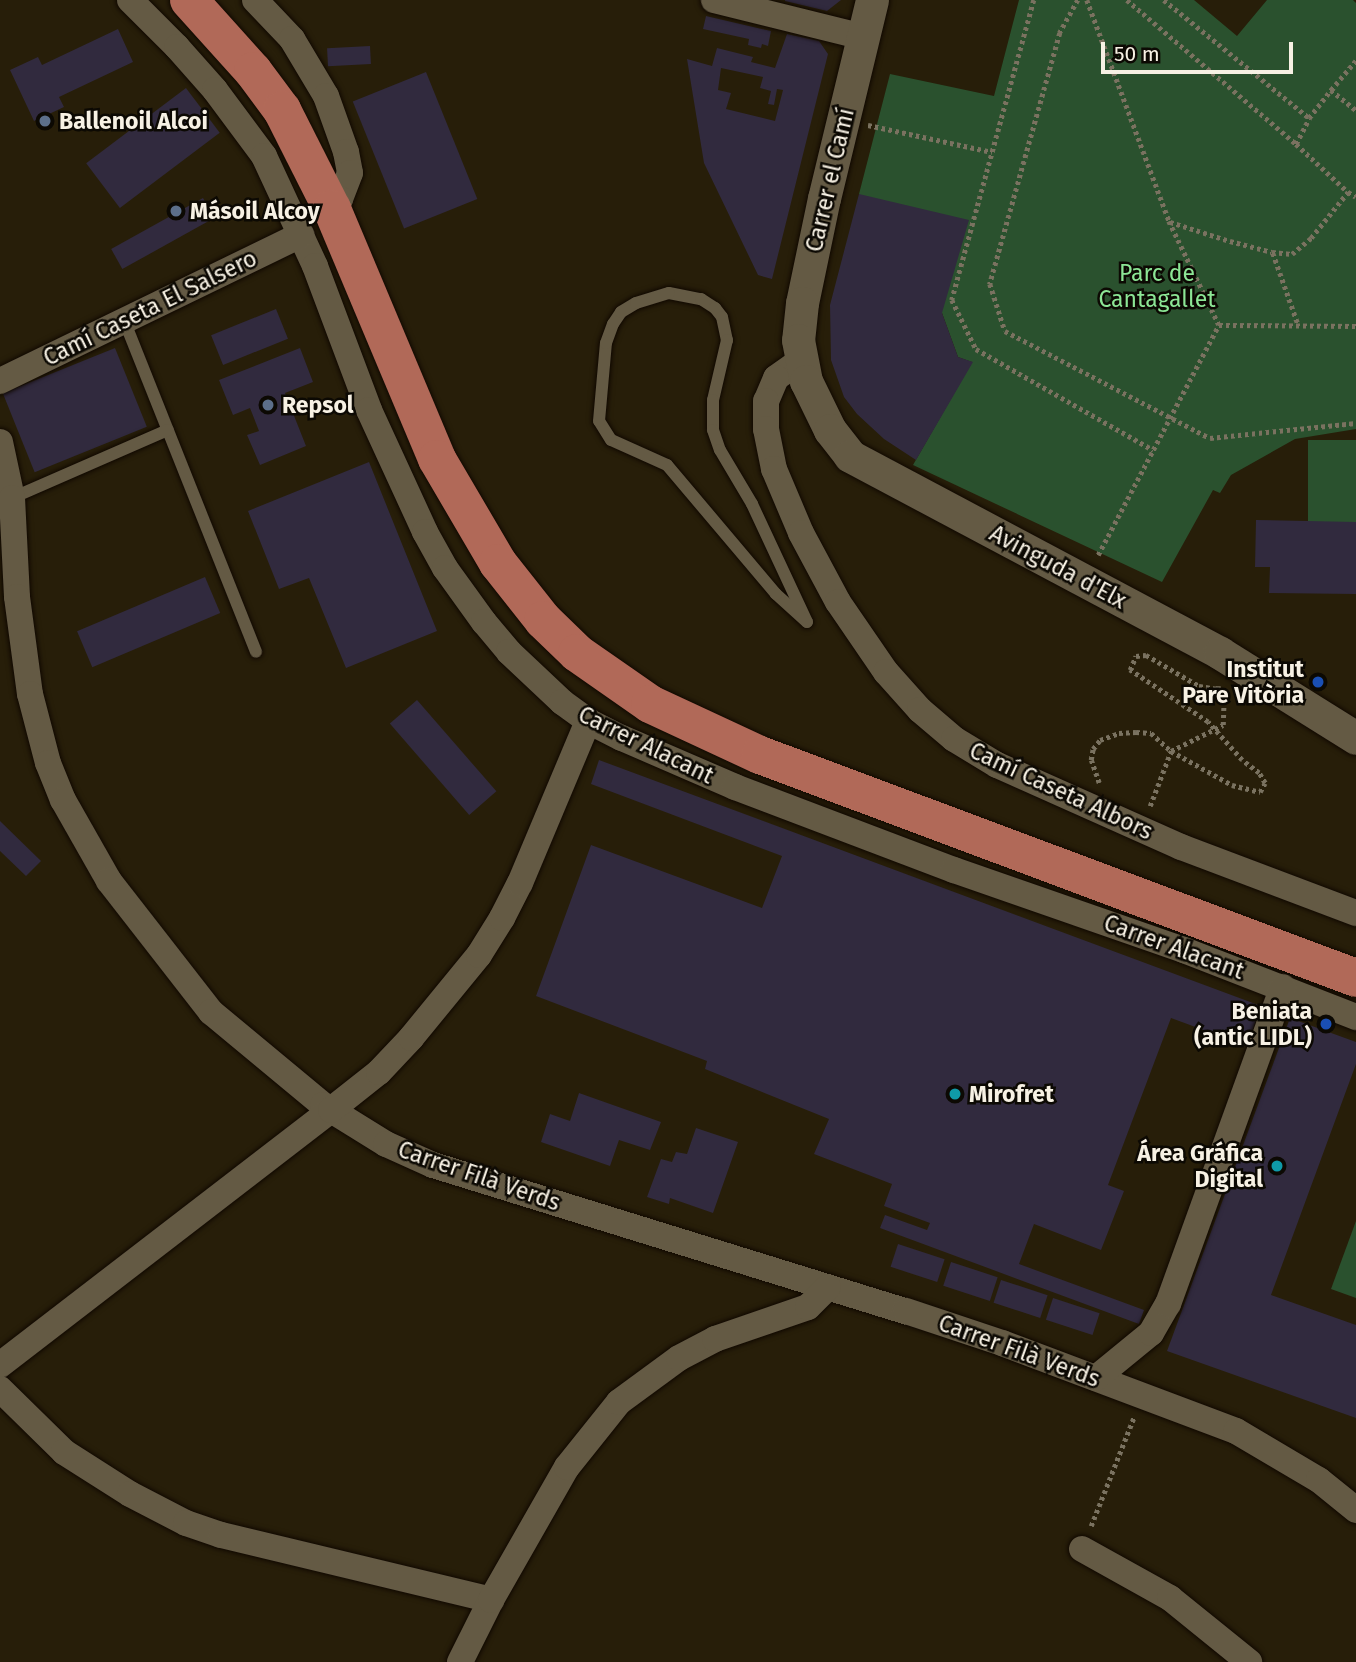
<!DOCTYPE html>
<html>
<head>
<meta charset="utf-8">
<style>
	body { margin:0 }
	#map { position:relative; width:1356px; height:1662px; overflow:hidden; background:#271e09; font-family:"Fira Sans",sans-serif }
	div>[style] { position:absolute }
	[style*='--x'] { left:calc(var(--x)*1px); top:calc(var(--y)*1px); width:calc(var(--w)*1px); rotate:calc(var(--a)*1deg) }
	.green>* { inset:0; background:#2a512e; transform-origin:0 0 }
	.building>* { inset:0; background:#312a3e; transform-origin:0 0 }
	.path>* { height:4.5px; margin-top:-2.25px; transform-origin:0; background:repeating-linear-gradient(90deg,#7a7260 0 3.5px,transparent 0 7px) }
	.roads { filter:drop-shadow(0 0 2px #100800) drop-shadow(0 0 2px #100800) }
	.service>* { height:12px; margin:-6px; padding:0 6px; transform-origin:6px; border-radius:6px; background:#645a44 }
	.minor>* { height:26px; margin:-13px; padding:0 13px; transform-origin:13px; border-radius:13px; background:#645a44 }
	.tertiary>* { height:33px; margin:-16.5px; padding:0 16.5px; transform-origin:16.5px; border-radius:16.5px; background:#645a44 }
	.primary>* { height:38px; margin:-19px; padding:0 19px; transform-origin:19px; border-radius:19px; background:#b16958 }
	.dots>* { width:19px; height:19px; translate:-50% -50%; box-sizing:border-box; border:4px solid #0c0903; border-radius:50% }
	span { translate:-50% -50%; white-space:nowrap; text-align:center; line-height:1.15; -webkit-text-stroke:5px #0c0903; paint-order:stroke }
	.poi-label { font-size:23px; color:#f7f1e4; font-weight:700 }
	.left { translate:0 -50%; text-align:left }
	.right { translate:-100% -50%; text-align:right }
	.street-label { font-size:23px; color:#f7f1e4 }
	.park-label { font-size:23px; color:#8ce695 }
	.scale { position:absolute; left:1101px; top:42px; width:192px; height:32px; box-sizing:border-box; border:4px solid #f7f1e4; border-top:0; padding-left:9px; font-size:21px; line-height:24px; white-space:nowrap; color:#f7f1e4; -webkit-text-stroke:5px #0c0903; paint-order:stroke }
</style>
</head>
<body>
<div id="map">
	<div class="green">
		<i style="clip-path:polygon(1019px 0,1194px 0,1237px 36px,1267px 0,1353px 0,1356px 3px,1356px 429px,1295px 439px,1231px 475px,1220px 493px,1213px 490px,1162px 582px,913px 465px,972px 362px,958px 357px,942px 313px,859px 194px,890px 74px,994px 96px)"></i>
		<i style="left:1308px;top:440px;width:48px;height:82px"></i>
		<i style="clip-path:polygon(1356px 1221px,1356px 1298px,1331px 1289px)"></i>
	</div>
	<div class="building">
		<i style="clip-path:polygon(841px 0,827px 11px,785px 1px,785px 0)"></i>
		<i style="clip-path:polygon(706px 16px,771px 31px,768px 46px,762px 44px,761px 48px,748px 45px,749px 39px,703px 29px)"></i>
		<i style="clip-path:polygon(118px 29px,133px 62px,59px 97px,64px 107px,34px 121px,10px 70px,38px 57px,42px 65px)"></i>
		<i style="clip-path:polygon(evenodd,787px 34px,819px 41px,828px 54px,772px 279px,758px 275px,704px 163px,687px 59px,712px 66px,717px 48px,753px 57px,751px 62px,775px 68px,787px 34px,721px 68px,763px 77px,760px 88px,771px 91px,768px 104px,774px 105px,777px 89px,783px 90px,775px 121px,726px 109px,731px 93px,718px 90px,721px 68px)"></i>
		<i style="left:370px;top:46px;width:18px;height:43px;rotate:87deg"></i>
		<i style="left:426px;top:72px;width:137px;height:79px;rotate:68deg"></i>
		<i style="left:186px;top:88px;width:56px;height:125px;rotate:53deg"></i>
		<i style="clip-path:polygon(859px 194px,969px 220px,942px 313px,958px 357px,973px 362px,916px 460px,884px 439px,857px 414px,844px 397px,831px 360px,830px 305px)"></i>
		<i style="left:203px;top:198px;width:23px;height:105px;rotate:61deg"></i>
		<i style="left:276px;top:309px;width:32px;height:70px;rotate:68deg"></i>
		<i style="left:115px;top:348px;width:85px;height:121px;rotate:68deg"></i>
		<i style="clip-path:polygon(300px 348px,313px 382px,285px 393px,306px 446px,260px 465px,247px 435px,259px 431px,250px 408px,233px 415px,219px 380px)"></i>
		<i style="clip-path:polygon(369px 462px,437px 631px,346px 668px,309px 578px,279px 589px,248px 511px)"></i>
		<i style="clip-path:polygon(1256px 520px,1356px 522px,1356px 594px,1269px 593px,1270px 567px,1255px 567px)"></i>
		<i style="left:205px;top:577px;width:39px;height:139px;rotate:67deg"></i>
		<i style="left:417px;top:700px;width:121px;height:36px;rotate:49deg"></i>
		<i style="clip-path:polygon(599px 760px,1261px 1006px,1247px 1046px,1171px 1018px,1108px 1185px,1124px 1191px,1101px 1250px,1034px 1224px,1019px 1264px,1144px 1310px,1139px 1324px,880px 1228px,885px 1215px,927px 1230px,930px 1223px,884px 1206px,892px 1184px,814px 1154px,829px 1119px,705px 1069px,707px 1061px,536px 996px,591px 845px,762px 908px,782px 856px,591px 784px)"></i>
		<i style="clip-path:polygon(0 821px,41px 861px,26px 876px,0 851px)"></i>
		<i style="clip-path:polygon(1290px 1018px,1356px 1042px,1356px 1064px,1271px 1295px,1356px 1325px,1356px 1418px,1167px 1351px)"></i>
		<i style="clip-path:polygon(579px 1093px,661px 1122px,650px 1150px,619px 1140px,610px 1166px,541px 1142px,550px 1114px,570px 1121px)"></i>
		<i style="clip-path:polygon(696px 1128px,738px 1142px,713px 1213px,670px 1198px,669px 1204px,647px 1197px,661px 1159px,672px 1162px,676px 1152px,687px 1154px)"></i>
		<i style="left:898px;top:1244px;width:49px;height:24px;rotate:18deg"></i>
		<i style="left:951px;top:1262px;width:49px;height:25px;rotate:18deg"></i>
		<i style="left:1001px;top:1280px;width:49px;height:24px;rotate:18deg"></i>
		<i style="left:1053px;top:1298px;width:49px;height:23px;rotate:18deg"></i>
	</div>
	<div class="path">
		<i style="--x:1034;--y:0;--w:311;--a:105.3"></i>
		<i style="--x:952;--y:300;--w:55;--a:63.9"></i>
		<i style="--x:976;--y:349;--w:204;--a:29.7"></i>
		<i style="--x:1078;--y:0;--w:38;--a:119"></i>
		<i style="--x:1060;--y:33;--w:261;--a:105.6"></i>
		<i style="--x:990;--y:284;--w:49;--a:72.3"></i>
		<i style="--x:1005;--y:331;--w:231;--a:27.6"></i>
		<i style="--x:1210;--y:438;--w:147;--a:-5.9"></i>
		<i style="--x:1087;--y:0;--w:236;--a:69.6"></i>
		<i style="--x:1169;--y:221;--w:115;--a:64.3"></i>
		<i style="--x:1127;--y:0;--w:222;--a:40.4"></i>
		<i style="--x:1296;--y:144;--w:29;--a:-63"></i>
		<i style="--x:1164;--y:0;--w:187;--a:39.1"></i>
		<i style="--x:1309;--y:118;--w:36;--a:-52"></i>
		<i style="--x:1331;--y:90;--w:32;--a:39"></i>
		<i style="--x:1331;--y:90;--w:39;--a:-50"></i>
		<i style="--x:868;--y:125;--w:127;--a:12.3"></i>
		<i style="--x:1296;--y:144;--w:71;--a:42.7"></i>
		<i style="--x:1170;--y:222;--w:63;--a:17.6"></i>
		<i style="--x:1230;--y:241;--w:43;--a:14.7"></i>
		<i style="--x:1272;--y:252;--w:20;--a:6"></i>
		<i style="--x:1292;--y:254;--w:25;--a:-40"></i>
		<i style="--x:1311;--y:238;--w:59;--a:-51.2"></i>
		<i style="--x:1348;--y:192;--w:9;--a:32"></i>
		<i style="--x:1273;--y:253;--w:75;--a:70.6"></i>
		<i style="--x:1219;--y:325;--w:137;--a:0.4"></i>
		<i style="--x:1098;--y:555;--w:260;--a:-62.3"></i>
		<i style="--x:1099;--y:783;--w:24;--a:-109"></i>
		<i style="--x:1091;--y:760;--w:11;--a:-80"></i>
		<i style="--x:1093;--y:749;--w:11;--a:-52"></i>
		<i style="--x:1100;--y:740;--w:20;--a:-20"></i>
		<i style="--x:1119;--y:733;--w:17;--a:-3"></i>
		<i style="--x:1136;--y:732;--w:15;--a:4"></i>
		<i style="--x:1151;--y:733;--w:27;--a:42"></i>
		<i style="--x:1171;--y:751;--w:70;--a:29.1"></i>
		<i style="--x:1232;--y:785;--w:29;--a:14"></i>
		<i style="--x:1260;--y:792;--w:10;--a:-61"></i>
		<i style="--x:1265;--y:783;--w:12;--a:-121"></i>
		<i style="--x:1259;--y:773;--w:21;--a:-143"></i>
		<i style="--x:1242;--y:760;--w:51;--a:-131.8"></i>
		<i style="--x:1208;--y:722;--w:94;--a:-146.3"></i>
		<i style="--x:1130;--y:670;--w:15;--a:-67"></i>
		<i style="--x:1136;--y:656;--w:10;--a:-6"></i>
		<i style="--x:1146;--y:655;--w:61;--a:30.3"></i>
		<i style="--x:1199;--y:686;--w:19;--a:9"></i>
		<i style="--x:1218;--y:689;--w:3;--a:-90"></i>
		<i style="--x:1150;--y:806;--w:59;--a:-69.1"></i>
		<i style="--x:1171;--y:751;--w:58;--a:-26.6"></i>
		<i style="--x:1223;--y:725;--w:25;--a:-88"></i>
		<i style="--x:1224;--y:700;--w:13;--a:-119"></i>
		<i style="--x:1091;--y:1526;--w:117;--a:-68.5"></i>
	</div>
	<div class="roads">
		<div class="service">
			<i style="--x:669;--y:293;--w:33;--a:11"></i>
			<i style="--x:701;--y:299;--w:17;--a:33"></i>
			<i style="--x:715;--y:308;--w:11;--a:52"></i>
			<i style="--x:722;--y:317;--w:24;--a:78"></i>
			<i style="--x:727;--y:340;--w:62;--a:103.1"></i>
			<i style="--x:713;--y:400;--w:30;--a:90"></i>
			<i style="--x:713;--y:430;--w:21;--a:71"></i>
			<i style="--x:720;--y:450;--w:63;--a:59.3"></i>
			<i style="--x:752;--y:504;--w:130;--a:65"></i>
			<i style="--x:807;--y:622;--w:42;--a:-137.9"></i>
			<i style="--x:776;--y:594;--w:169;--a:-130.2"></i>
			<i style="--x:667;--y:465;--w:61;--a:-155.9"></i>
			<i style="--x:611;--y:440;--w:22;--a:-122"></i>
			<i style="--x:599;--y:421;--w:78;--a:-84.9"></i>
			<i style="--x:606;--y:343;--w:20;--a:-70"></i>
			<i style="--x:613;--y:324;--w:14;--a:-56"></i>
			<i style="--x:621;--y:312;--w:17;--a:-31"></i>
			<i style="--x:636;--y:303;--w:34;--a:-17"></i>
			<i style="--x:124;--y:320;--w:357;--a:68.3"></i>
			<i style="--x:12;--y:498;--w:170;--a:-23.6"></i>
		</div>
		<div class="minor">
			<i style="--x:130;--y:0;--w:66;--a:45"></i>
			<i style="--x:177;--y:47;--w:57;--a:48.5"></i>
			<i style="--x:215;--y:90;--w:82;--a:53.4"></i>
			<i style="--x:264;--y:156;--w:121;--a:65.1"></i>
			<i style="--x:315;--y:266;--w:154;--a:69.4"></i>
			<i style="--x:369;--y:410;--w:134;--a:65.3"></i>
			<i style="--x:425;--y:532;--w:41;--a:60.9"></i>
			<i style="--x:445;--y:568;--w:67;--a:54.2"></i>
			<i style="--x:484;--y:622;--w:39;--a:50"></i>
			<i style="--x:509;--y:652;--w:73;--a:43.3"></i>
			<i style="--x:562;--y:702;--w:32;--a:36"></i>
			<i style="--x:588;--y:721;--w:38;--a:27"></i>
			<i style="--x:622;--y:738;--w:123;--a:23.4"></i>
			<i style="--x:735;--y:787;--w:234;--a:20.8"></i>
			<i style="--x:954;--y:870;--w:244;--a:19.2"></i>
			<i style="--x:1184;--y:950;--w:185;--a:21.3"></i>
			<i style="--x:255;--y:0;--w:54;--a:46.5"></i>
			<i style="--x:292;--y:39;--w:66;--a:59.2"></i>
			<i style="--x:326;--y:96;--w:59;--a:70.3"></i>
			<i style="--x:346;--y:152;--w:21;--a:79"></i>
			<i style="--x:350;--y:173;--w:28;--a:111"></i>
			<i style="--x:340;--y:199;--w:13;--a:129"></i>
			<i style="--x:714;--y:0;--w:154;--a:13.9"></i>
			<i style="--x:800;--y:361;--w:29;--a:145"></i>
			<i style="--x:776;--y:378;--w:25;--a:113"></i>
			<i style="--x:766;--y:401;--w:28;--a:90"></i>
			<i style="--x:766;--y:429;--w:41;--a:78.7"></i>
			<i style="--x:774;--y:469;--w:69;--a:67.1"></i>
			<i style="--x:801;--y:533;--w:78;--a:61.8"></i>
			<i style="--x:838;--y:602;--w:85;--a:55.6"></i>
			<i style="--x:886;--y:672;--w:51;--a:48.2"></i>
			<i style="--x:920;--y:710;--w:45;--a:40.5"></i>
			<i style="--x:954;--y:739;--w:50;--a:31.2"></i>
			<i style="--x:997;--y:765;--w:201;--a:24"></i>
			<i style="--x:1181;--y:847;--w:187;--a:20.7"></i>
			<i style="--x:0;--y:381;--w:335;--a:-25.9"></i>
			<i style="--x:0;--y:442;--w:57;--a:77.9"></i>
			<i style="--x:12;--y:498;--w:99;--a:87.1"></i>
			<i style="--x:17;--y:597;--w:98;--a:82.4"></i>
			<i style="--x:30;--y:694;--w:71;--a:75.4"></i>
			<i style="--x:48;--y:763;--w:40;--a:68"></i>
			<i style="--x:63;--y:800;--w:93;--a:60.4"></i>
			<i style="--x:109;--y:881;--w:166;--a:52.1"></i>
			<i style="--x:211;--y:1012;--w:146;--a:39.7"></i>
			<i style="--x:323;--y:1105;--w:74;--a:31.8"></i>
			<i style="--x:386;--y:1144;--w:51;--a:24.1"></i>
			<i style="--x:433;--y:1165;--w:495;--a:17.2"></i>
			<i style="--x:906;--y:1311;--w:101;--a:18.4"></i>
			<i style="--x:1002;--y:1343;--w:250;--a:20.6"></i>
			<i style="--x:1236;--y:1431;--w:96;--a:30.6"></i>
			<i style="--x:1319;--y:1480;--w:48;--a:39"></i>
			<i style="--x:0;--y:1365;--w:418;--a:-37.6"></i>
			<i style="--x:331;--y:1110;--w:61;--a:-38.4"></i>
			<i style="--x:379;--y:1072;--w:47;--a:-46.7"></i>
			<i style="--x:411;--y:1038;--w:107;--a:-50.7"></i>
			<i style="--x:479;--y:955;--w:44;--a:-58.1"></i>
			<i style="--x:502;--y:918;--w:39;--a:-63"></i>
			<i style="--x:520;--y:883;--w:176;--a:-67.2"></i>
			<i style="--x:1096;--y:1378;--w:71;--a:-39.3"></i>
			<i style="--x:1151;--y:1333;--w:34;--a:-60"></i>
			<i style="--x:1168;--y:1304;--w:337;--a:-70.1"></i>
			<i style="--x:0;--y:1389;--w:90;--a:44.5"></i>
			<i style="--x:64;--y:1452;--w:78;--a:32.5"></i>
			<i style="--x:130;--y:1494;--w:63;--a:27.4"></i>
			<i style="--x:186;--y:1523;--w:37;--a:19"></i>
			<i style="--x:221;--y:1535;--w:278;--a:13.5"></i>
			<i style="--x:1082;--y:1549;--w:101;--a:29.1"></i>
			<i style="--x:1170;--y:1598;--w:102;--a:39"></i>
			<i style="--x:460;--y:1662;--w:69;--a:-63.4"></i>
			<i style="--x:491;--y:1600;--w:153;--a:-60.3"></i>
			<i style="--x:567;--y:1467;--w:83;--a:-51.3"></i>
			<i style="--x:619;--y:1402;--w:74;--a:-36.3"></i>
			<i style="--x:679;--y:1358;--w:41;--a:-27.8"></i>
			<i style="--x:715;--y:1339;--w:98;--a:-19"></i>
			<i style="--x:808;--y:1307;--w:28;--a:-45"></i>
		</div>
		<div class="tertiary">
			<i style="--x:872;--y:0;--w:204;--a:103.6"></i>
			<i style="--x:824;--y:198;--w:107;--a:101.8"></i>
			<i style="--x:802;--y:303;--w:37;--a:96"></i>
			<i style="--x:798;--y:340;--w:42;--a:79"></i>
			<i style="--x:806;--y:381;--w:55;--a:63.9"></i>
			<i style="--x:830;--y:430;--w:33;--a:52"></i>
			<i style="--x:850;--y:456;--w:419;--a:28"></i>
			<i style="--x:1220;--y:653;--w:160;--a:32"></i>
		</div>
		<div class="primary">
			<i style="--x:189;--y:0;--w:96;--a:48"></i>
			<i style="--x:253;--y:71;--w:49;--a:53.4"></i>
			<i style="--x:282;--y:110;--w:111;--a:63.2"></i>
			<i style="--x:332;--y:209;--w:271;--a:67.2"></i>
			<i style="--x:437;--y:459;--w:121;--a:59.6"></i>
			<i style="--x:498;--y:563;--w:73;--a:51.7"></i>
			<i style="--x:543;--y:620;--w:47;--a:44.1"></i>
			<i style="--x:577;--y:653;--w:89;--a:34.9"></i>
			<i style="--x:650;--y:704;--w:121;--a:24.9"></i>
			<i style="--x:760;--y:755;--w:636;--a:20.51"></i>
		</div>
	</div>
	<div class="dots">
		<i style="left:45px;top:121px;background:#5c6f8a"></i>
		<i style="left:176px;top:211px;background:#5c6f8a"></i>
		<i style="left:268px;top:405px;background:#5c6f8a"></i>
		<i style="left:1318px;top:682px;background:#1a4fb4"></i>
		<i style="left:1326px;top:1024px;background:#1a4fb4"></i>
		<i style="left:955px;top:1094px;background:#0f9aa8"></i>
		<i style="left:1277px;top:1166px;background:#0f9aa8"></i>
	</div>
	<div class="poi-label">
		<span class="left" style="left:59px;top:121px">Ballenoil Alcoi</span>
		<span class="left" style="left:190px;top:211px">Másoil Alcoy</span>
		<span class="left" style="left:282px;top:405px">Repsol</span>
		<span class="right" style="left:1304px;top:682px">Institut<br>Pare Vitòria</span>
		<span class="right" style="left:1312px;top:1024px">Beniata<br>(antic LIDL)</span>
		<span class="left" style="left:969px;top:1094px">Mirofret</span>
		<span class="right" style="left:1263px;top:1166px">Área Gráfica<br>Digital</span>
	</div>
	<div class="street-label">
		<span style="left:830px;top:180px;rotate:-77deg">Carrer el Camí</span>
		<span style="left:150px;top:308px;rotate:-26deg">Camí Caseta El Salsero</span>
		<span style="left:1058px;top:567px;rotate:28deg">Avinguda d'Elx</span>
		<span style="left:646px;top:745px;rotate:26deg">Carrer Alacant</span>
		<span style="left:1061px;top:791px;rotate:25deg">Camí Caseta Albors</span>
		<span style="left:1174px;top:947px;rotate:20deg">Carrer Alacant</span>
		<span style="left:479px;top:1176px;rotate:19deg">Carrer Filà Verds</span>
		<span style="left:1019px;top:1351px;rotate:20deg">Carrer Filà Verds</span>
	</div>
	<div class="park-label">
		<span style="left:1157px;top:286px">Parc de<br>Cantagallet</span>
	</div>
	<div class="scale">50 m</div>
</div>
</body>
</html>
